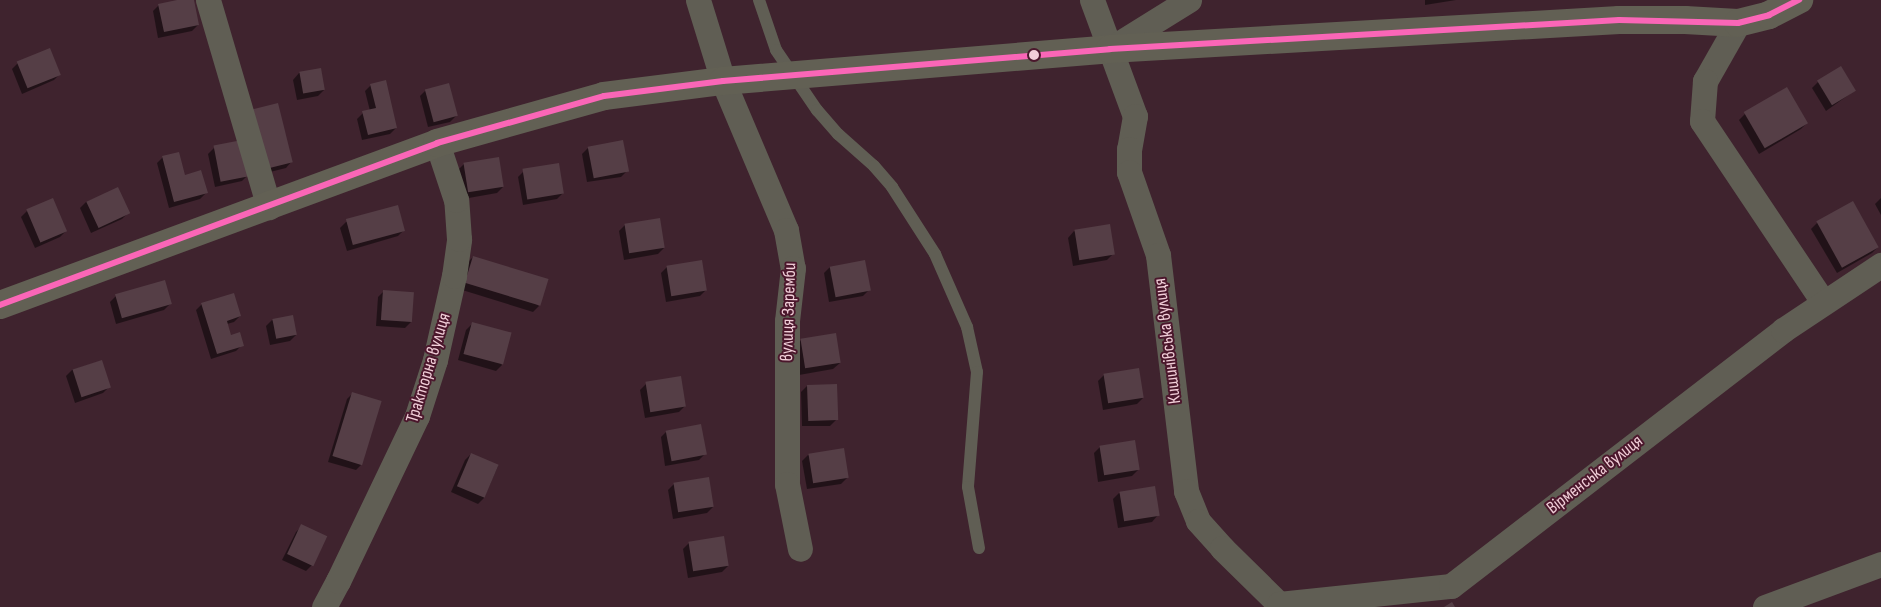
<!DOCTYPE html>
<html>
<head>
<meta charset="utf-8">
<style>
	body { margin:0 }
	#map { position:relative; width:1881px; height:607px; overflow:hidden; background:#3f232e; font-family:"Sofia Sans Condensed",sans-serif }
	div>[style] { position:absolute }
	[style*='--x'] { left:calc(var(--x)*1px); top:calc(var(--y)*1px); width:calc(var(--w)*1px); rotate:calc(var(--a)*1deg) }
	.shadow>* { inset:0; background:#0007 }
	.building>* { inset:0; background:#553e46; transform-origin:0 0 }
	.lane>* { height:12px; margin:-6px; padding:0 6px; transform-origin:6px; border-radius:6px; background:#605e54 }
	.street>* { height:25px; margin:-12.5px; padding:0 12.5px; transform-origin:12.5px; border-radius:12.5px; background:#605e54 }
	.secondary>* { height:28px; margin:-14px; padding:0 14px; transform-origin:14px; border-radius:14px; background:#626054 }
	.bus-1>* { height:6px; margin:-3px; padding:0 3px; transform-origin:3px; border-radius:3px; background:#fa66b7 }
	.dots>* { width:14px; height:14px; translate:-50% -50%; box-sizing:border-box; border:2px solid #4b172c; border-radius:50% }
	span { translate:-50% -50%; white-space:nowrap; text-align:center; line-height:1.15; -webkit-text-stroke:4px #4b172c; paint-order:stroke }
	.street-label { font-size:18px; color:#f1ced8 }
</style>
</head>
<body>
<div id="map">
	<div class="shadow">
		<i style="clip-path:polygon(184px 0,193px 0,198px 25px,192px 31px,158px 38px,153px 11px,159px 5px)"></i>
		<i style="clip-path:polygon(1425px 0,1456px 0,1425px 5px)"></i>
		<i style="clip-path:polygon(18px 63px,60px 74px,54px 80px,22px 94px,12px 69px)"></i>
		<i style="clip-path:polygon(320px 69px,324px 90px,318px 96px,297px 100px,293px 80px,299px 73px)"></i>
		<i style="clip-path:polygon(1818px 82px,1854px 91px,1826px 111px,1812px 88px)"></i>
		<i style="clip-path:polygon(371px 85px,396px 128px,390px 134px,362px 140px,357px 119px,363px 113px,370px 111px,365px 91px)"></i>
		<i style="clip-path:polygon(426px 90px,456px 116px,450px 122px,428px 127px,420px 96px)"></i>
		<i style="clip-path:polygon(1745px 114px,1807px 123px,1801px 129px,1759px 154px,1739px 120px)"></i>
		<i style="clip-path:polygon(247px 117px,292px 161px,286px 168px,262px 174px)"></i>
		<i style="clip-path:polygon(241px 142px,248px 175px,242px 181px,215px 187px,208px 154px,214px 148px)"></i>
		<i style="clip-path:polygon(588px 148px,627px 171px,621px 177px,587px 182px,582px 154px)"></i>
		<i style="clip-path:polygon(163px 157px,184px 176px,206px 193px,200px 199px,169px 208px,157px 163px)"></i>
		<i style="clip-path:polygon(464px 164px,503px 187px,497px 193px,463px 199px,458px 170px)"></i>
		<i style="clip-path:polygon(524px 171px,563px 193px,557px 199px,523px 205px,518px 177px)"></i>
		<i style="clip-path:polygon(118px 189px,128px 213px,122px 219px,91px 233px,80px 208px,86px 202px)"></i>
		<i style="clip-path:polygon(1881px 198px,1881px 215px,1875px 204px)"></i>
		<i style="clip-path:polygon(397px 207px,404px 230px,398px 236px,347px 251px,340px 228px,346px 222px)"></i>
		<i style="clip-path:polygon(27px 211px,66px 231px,60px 237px,35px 248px,21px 217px)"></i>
		<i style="clip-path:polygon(1817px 223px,1878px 247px,1872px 253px,1837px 273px,1811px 229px)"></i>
		<i style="clip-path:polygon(625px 225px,664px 248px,658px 254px,624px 260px,619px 231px)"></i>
		<i style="clip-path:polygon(1074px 231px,1113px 254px,1107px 260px,1073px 266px,1068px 238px)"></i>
		<i style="clip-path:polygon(473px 257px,539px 306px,533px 312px,459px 289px,467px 263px)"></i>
		<i style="clip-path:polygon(667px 267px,706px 290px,700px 296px,666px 302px,661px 273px)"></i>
		<i style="clip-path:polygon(830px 267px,869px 290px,863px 296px,829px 302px,824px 273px)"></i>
		<i style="clip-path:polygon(384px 291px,411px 322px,405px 328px,376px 326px,378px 297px)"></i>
		<i style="clip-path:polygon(116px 296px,170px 304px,164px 310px,116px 324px,110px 302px)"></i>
		<i style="clip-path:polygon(202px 304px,240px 316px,234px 322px,227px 324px,231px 337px,242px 345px,236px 351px,211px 359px,196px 310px)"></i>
		<i style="clip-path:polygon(272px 320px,296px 335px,290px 341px,270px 345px,266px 326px)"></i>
		<i style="clip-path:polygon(472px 324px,502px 365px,496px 371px,458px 360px,466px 330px)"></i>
		<i style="clip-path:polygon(801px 340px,840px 363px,833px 369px,799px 375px,795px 346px)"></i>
		<i style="clip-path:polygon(101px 361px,109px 387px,103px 393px,75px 403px,66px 376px,72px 370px)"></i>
		<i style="clip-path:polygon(1104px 375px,1143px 398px,1137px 404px,1103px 410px,1098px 381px)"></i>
		<i style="clip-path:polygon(680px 378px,685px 406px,679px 412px,645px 418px,640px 390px,646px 384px)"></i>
		<i style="clip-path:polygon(807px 386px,836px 420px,830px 426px,802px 426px,801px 392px)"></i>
		<i style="clip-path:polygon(353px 393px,362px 464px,356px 470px,328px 462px,347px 399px)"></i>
		<i style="clip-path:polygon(667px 431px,705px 454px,699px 460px,665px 466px,661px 437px)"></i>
		<i style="clip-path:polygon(1100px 447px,1138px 470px,1132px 476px,1098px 482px,1094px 453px)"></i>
		<i style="clip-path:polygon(471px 454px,498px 466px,484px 498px,478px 504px,451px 492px,465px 460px)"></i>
		<i style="clip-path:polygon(808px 455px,847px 478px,841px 484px,807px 489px,802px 461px)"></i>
		<i style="clip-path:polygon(674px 484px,713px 507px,707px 513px,673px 519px,668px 490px)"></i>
		<i style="clip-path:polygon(1119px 493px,1158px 515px,1152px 522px,1118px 528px,1113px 499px)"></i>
		<i style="clip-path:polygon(302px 526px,312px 565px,306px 571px,282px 560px,296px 532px)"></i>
		<i style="clip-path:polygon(689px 543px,728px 566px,722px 572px,688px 578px,683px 549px)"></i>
	</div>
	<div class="building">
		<i style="clip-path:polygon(177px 0,194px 0,199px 25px,164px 32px,158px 4px)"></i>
		<i style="left:50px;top:48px;width:29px;height:36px;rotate:68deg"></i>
		<i style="left:1841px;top:66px;width:29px;height:28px;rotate:59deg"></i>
		<i style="left:321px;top:68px;width:22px;height:22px;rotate:80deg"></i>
		<i style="clip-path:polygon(386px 80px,397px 128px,368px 135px,362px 111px,376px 108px,370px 84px)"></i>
		<i style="left:449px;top:83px;width:34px;height:25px;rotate:75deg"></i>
		<i style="left:1787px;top:87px;width:42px;height:50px;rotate:60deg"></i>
		<i style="left:278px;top:103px;width:61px;height:27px;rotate:76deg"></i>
		<i style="left:242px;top:140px;width:37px;height:29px;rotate:79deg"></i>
		<i style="left:623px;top:140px;width:32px;height:36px;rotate:79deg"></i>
		<i style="clip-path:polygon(179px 152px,185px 175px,201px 170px,208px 193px,174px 202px,162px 156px)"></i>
		<i style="left:499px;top:157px;width:30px;height:36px;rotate:81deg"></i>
		<i style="left:559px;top:163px;width:31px;height:37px;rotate:81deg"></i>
		<i style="left:118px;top:187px;width:29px;height:35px;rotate:65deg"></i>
		<i style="left:53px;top:198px;width:36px;height:29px;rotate:67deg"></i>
		<i style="left:1853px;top:201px;width:53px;height:42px;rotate:61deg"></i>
		<i style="left:398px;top:205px;width:27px;height:54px;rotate:75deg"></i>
		<i style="left:660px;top:218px;width:30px;height:36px;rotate:81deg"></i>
		<i style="left:1110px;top:224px;width:31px;height:36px;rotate:81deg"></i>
		<i style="left:473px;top:256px;width:79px;height:28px;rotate:17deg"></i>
		<i style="left:702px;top:260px;width:31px;height:36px;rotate:81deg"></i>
		<i style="left:865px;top:260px;width:31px;height:36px;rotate:79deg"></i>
		<i style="left:165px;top:280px;width:25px;height:52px;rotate:74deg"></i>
		<i style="left:383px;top:290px;width:31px;height:30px;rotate:4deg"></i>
		<i style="clip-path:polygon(234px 293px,241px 316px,227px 321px,231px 335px,240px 332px,244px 346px,217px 354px,201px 303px)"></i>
		<i style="left:293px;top:315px;width:20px;height:21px;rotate:79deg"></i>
		<i style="left:472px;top:322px;width:41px;height:33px;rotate:15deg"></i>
		<i style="left:836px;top:333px;width:30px;height:36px;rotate:81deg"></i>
		<i style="left:102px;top:360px;width:29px;height:31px;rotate:72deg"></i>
		<i style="left:1139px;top:368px;width:30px;height:36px;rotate:81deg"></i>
		<i style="left:681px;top:376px;width:31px;height:36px;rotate:81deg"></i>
		<i style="left:837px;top:384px;width:36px;height:30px;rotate:88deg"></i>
		<i style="left:352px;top:392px;width:31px;height:67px;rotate:17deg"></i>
		<i style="left:701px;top:424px;width:31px;height:36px;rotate:79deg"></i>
		<i style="left:1135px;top:440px;width:30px;height:36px;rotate:81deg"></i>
		<i style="left:844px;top:448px;width:30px;height:36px;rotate:81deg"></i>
		<i style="left:471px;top:453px;width:30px;height:36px;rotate:23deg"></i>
		<i style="left:709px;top:477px;width:30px;height:36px;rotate:81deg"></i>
		<i style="left:1155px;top:486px;width:30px;height:36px;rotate:81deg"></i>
		<i style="left:301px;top:524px;width:29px;height:33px;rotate:25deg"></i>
		<i style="left:724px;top:536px;width:30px;height:36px;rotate:81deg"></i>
		<i style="clip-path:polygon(1452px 602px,1455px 607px,1444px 607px)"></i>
	</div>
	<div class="lane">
		<i style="--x:759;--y:0;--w:53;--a:71.2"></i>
		<i style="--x:776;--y:50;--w:73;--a:55.7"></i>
		<i style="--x:817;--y:110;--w:32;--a:49"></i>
		<i style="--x:838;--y:134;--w:48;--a:41.6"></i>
		<i style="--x:874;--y:166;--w:28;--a:49"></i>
		<i style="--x:892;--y:187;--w:80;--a:57.3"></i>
		<i style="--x:935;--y:254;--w:80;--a:66.3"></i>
		<i style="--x:967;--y:327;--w:46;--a:77.5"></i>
		<i style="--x:977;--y:372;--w:115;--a:94.5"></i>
		<i style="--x:968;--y:487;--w:62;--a:79.8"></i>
	</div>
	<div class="street">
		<i style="--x:208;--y:0;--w:216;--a:73.6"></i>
		<i style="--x:698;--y:0;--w:85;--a:72.8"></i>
		<i style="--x:723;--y:81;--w:162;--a:67.1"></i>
		<i style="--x:786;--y:230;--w:39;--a:80"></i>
		<i style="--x:793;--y:268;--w:53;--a:96.5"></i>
		<i style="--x:787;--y:321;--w:163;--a:90"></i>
		<i style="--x:787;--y:484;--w:66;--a:78.7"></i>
		<i style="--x:1092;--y:0;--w:124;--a:69.7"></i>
		<i style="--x:1135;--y:116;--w:34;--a:100"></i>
		<i style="--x:1129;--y:149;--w:23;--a:90"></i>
		<i style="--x:1129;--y:172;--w:88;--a:70.7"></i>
		<i style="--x:1158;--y:255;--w:238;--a:83.2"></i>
		<i style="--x:1186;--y:491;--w:32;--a:68"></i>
		<i style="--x:1198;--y:521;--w:36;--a:48"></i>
		<i style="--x:1222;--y:548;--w:84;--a:44.5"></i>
		<i style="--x:1738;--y:23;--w:67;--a:119.6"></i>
		<i style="--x:1705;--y:81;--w:40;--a:94.3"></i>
		<i style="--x:1702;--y:121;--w:218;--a:56.2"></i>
		<i style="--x:1110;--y:49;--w:93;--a:-31.8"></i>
		<i style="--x:1279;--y:604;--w:173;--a:-6"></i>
		<i style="--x:1451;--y:586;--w:419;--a:-37.6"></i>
		<i style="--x:1783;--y:330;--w:118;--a:-33.6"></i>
		<i style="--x:324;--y:607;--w:30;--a:-62"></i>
		<i style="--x:338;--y:581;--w:183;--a:-64.4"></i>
		<i style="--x:417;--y:416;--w:59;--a:-72.2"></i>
		<i style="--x:435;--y:360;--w:86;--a:-77.3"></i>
		<i style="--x:454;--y:276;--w:37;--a:-82"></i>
		<i style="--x:459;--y:239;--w:39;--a:-94"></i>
		<i style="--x:456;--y:200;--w:60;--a:-108.4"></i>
		<i style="--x:1765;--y:607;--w:124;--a:-20.3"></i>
	</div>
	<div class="secondary">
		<i style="--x:0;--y:305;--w:466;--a:-20.3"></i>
		<i style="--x:437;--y:143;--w:173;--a:-15.7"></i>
		<i style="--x:604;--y:96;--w:120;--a:-7.2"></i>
		<i style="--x:723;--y:81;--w:388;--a:-4.7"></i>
		<i style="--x:1110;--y:49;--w:510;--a:-3.26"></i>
		<i style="--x:1619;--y:20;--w:66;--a:0"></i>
		<i style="--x:1685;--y:20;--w:53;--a:3.2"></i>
		<i style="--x:1738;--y:23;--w:32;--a:-14"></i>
		<i style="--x:1769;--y:15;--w:34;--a:-27"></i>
	</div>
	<div class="bus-1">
		<i style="--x:0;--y:305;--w:466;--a:-20.3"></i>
		<i style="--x:437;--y:143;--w:173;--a:-15.7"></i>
		<i style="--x:604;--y:96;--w:120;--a:-7.2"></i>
		<i style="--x:723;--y:81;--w:388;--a:-4.7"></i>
		<i style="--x:1110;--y:49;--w:510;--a:-3.26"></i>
		<i style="--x:1619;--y:20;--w:119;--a:1.4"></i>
		<i style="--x:1738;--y:23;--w:32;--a:-14"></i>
		<i style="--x:1769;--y:15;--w:34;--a:-27"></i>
	</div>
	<div class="dots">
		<i style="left:1034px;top:55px;background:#f1ced8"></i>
	</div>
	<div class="street-label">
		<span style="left:789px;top:312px;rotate:-88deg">вулиця Заремби</span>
		<span style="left:1168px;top:341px;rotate:-97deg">Кишинівська вулиця</span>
		<span style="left:429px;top:368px;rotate:-73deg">Тракторна вулиця</span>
		<span style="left:1595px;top:475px;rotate:-38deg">Вірменська вулиця</span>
	</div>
</div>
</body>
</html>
